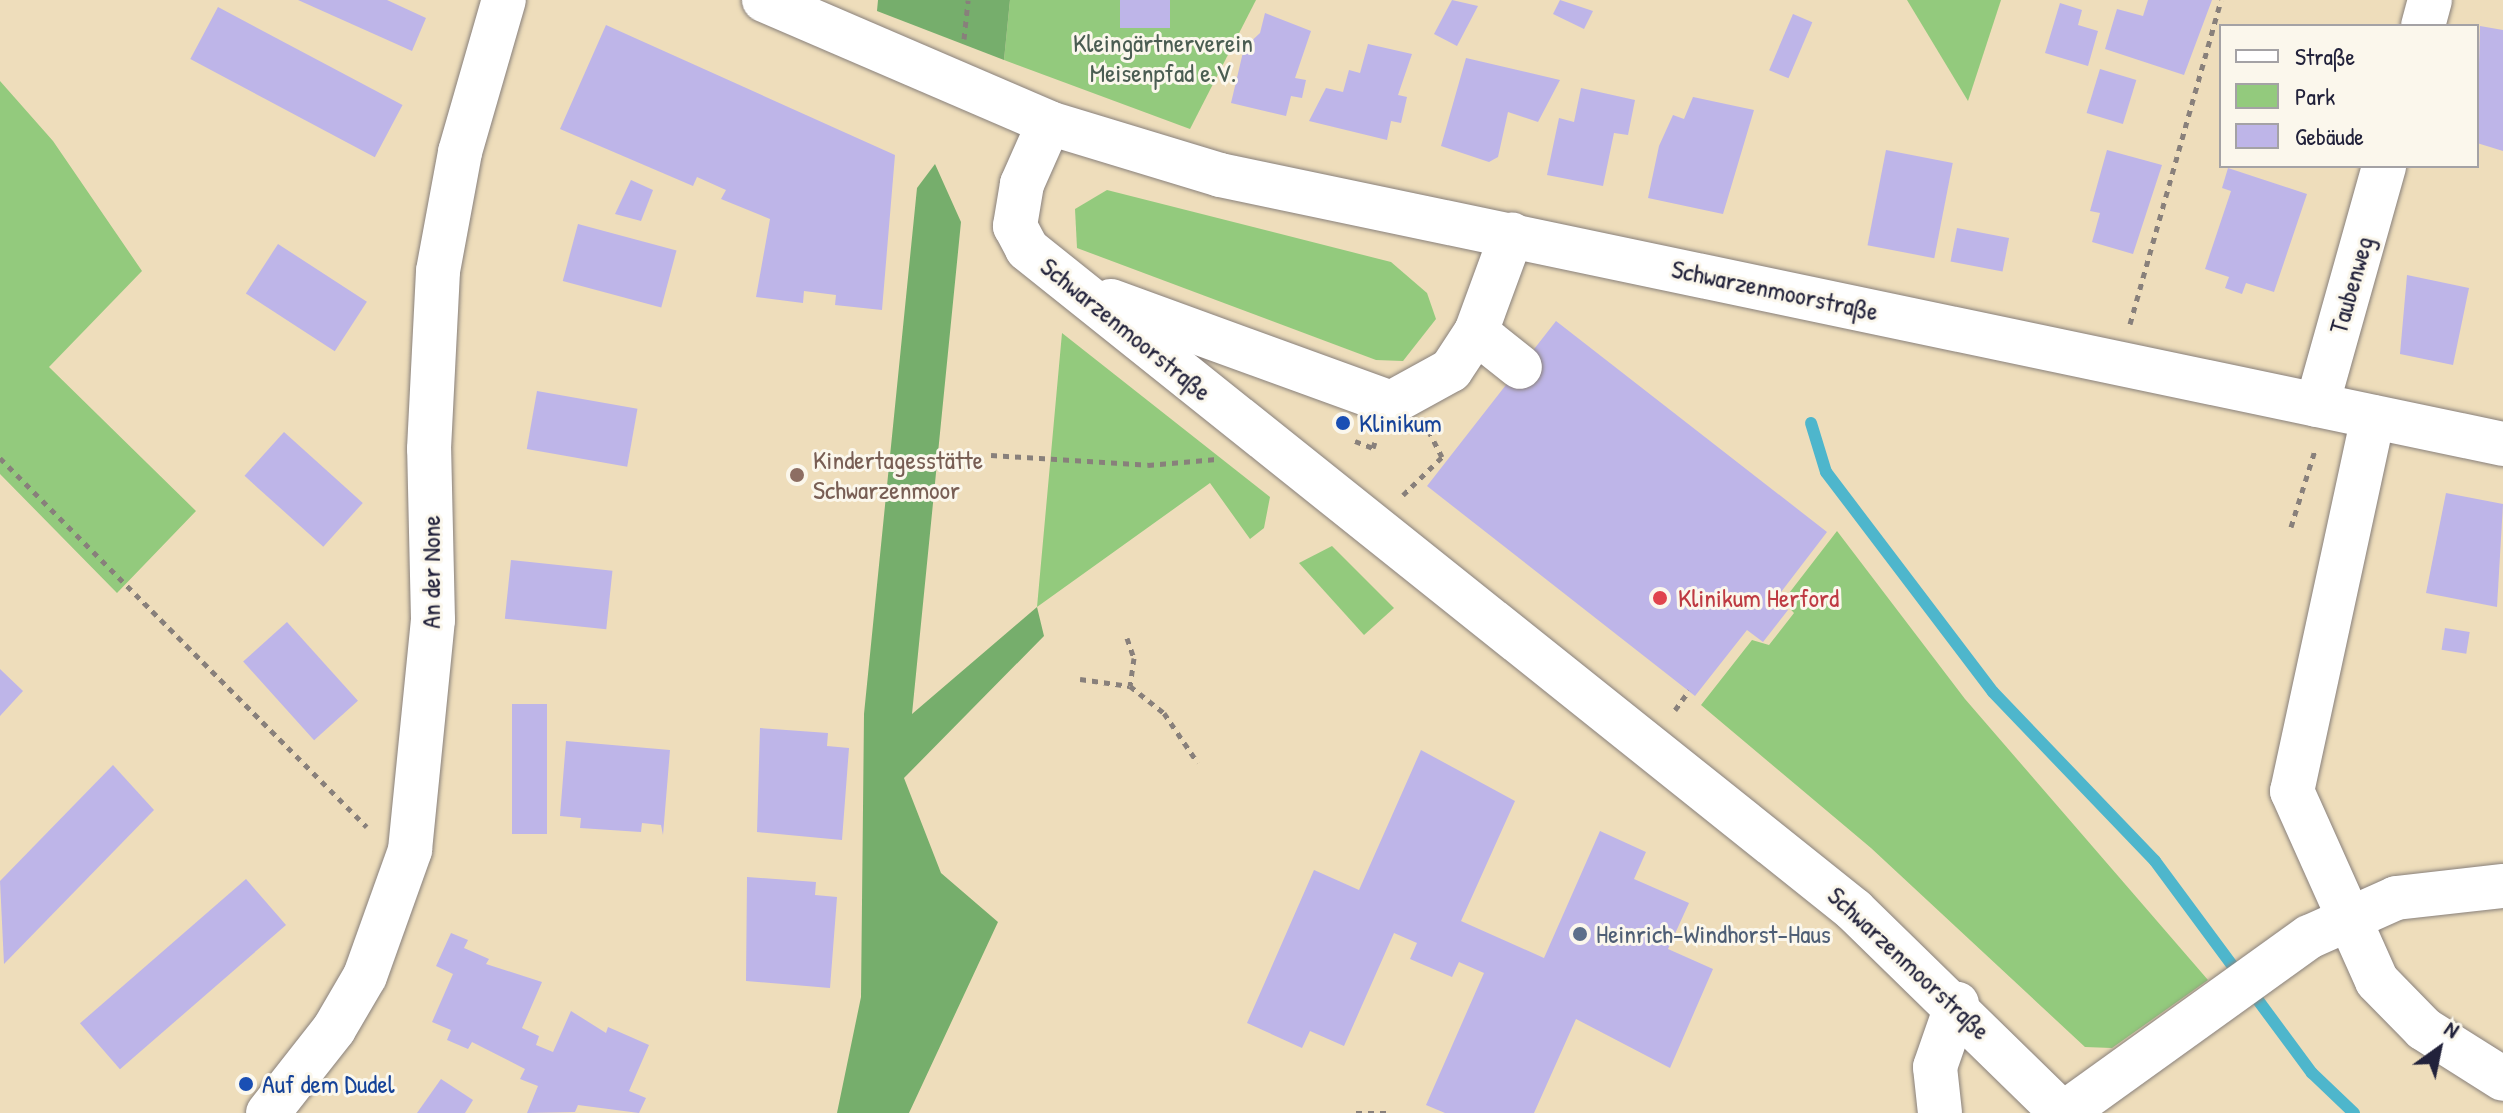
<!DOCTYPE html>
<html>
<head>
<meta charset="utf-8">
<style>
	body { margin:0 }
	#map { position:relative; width:2503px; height:1113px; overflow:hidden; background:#edb; font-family:"Patrick Hand",sans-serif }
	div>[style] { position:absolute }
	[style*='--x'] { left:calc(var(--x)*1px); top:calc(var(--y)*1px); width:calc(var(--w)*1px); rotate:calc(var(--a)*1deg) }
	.green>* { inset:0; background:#93ca7d }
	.forest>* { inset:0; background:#76ae6c }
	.stream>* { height:12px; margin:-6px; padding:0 6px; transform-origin:6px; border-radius:6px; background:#4eb6cc }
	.building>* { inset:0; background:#beb5e8; transform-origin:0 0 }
	.path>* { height:5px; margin-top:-2.5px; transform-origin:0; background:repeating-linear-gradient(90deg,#88807b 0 6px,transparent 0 12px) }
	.roads { filter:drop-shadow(0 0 2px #88807b) drop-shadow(0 0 2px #88807b) }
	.minor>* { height:44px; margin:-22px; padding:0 22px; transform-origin:22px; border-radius:22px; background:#fff }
	.dots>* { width:22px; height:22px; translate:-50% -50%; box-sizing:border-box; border:4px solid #fbf7ec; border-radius:50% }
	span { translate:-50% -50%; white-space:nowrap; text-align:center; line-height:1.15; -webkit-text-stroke:6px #fbf7ec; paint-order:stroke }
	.park-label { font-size:26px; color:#4a5d52 }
	.street-label { font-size:26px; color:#22223b }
	.transit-label { font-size:26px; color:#164399 }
	.left { translate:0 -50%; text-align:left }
	.education-label { font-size:26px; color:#785e54 }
	.health-label { font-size:26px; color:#be3a42 }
	.service-label { font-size:26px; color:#4e5e75 }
	.legend { position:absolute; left:2219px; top:24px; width:260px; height:144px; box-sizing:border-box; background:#fbf7ec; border:2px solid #a4a2a5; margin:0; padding:10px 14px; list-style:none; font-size:24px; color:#22223b }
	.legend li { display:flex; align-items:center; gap:16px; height:40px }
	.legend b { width:40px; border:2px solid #a4a2a5 }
	.north { position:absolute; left:2399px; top:1009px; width:80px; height:80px; -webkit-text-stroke:6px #fbf7ec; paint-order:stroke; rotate:33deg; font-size:22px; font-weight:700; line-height:32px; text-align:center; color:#22223b }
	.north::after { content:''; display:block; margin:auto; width:28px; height:36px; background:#22223b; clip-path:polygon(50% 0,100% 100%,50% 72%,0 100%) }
</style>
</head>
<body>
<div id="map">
	<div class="green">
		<i style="clip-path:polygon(1010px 0,1256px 0,1190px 129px,1004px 60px)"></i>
		<i style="clip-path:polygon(1907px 0,2001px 0,1968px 101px)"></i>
		<i style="clip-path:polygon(0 81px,53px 141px,142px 271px,49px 367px,196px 511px,117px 593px,0 474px)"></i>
		<i style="clip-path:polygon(1107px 190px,1391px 262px,1427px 293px,1436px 319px,1403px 361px,1376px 360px,1077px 248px,1075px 209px)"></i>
		<i style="clip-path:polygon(1062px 333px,1270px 497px,1264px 528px,1250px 539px,1210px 483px,1037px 607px)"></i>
		<i style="clip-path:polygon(1837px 531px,1965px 699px,2208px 980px,2112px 1048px,2085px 1047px,1871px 848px,1701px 705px,1752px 640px,1769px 645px,1794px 613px,1783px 601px)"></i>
		<i style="clip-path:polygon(1332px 546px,1394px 608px,1364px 635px,1299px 563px)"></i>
	</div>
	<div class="forest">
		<i style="clip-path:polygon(878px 0,1010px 0,1004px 60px,877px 11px)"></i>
		<i style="clip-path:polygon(935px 164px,961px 222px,912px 714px,1037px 607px,1044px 636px,904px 778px,941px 873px,998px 922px,909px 1113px,837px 1113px,861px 997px,864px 714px,917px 188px)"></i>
	</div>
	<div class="stream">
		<i style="--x:1811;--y:423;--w:51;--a:73"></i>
		<i style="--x:1826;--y:472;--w:276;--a:52.8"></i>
		<i style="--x:1993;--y:692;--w:234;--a:46.2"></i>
		<i style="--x:2155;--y:861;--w:264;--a:53.5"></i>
		<i style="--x:2312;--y:1073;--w:58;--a:43.6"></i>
	</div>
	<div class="building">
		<i style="clip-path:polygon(298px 0,387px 0,426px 18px,412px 51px)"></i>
		<i style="left:1120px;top:0;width:50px;height:28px"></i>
		<i style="clip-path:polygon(1452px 0,1478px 6px,1457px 46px,1434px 34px)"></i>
		<i style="clip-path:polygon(1560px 0,1593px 11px,1584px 29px,1553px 14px)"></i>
		<i style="clip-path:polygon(2148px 0,2212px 0,2184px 75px,2105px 49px,2117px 9px,2143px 16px)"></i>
		<i style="clip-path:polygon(2060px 3px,2082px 10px,2078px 25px,2098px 31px,2088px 66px,2045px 53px)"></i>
		<i style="left:218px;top:7px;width:209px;height:59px;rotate:28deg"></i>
		<i style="clip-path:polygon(1265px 13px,1311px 31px,1295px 78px,1306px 80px,1302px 98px,1291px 96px,1286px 116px,1231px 103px,1244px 48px,1260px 33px)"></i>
		<i style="left:1793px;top:14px;width:21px;height:61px;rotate:23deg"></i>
		<i style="clip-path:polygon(606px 25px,895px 155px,882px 310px,835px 305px,836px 295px,804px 291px,803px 303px,756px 297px,770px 219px,721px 199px,726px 190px,697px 177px,693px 186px,560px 129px)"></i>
		<i style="clip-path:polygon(2480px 26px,2503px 30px,2503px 151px,2477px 143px)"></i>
		<i style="clip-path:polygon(1368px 44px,1412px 54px,1398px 95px,1407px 97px,1401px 123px,1391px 121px,1387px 140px,1309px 121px,1326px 88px,1343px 92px,1349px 70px,1360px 73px)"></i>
		<i style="clip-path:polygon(1466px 58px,1560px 80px,1538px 122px,1508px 112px,1498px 157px,1489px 162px,1441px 146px)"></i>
		<i style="left:2100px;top:69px;width:38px;height:46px;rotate:17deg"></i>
		<i style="clip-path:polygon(1581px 88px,1635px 100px,1628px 135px,1614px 133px,1603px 186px,1547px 175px,1559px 118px,1574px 122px)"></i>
		<i style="clip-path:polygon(1693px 97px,1754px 110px,1723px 214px,1648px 198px,1659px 146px,1673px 115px,1684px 119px)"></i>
		<i style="left:1886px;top:150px;width:68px;height:97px;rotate:11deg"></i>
		<i style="clip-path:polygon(2107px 150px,2162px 165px,2133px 254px,2092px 242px,2100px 213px,2090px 211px)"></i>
		<i style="clip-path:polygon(2228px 168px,2307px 194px,2274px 292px,2246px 283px,2242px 294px,2225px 288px,2229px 277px,2205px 269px,2231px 191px,2222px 188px)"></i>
		<i style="clip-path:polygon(631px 180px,653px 190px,641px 221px,615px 214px)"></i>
		<i style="left:578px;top:224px;width:102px;height:59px;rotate:15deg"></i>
		<i style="left:1957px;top:228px;width:53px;height:34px;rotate:11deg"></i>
		<i style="left:278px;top:244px;width:106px;height:59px;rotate:33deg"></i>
		<i style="clip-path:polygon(2407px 275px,2469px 288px,2453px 365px,2400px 354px)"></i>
		<i style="clip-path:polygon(1556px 321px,1827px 532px,1775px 600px,1788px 610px,1763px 642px,1747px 630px,1695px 696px,1427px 486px)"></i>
		<i style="left:537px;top:391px;width:102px;height:59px;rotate:10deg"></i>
		<i style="left:284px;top:432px;width:106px;height:59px;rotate:42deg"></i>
		<i style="clip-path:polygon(2446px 493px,2503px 504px,2497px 607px,2426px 593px)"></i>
		<i style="left:511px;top:560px;width:102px;height:59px;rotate:6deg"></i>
		<i style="left:287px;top:622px;width:106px;height:59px;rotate:48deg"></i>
		<i style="left:2445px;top:628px;width:25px;height:22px;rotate:9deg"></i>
		<i style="clip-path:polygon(0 669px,23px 691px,0 716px)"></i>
		<i style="left:512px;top:704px;width:35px;height:130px"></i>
		<i style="clip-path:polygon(760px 728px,828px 733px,827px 746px,849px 748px,842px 840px,757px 832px)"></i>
		<i style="clip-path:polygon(566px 741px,670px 750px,663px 835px,661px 825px,642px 823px,641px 832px,580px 828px,581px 818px,560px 816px)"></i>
		<i style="clip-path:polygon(1421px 750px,1515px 801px,1461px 921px,1544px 958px,1600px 831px,1646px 852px,1634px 879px,1689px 903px,1668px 949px,1713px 969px,1670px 1068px,1576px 1019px,1534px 1113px,1445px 1113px,1426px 1105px,1484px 973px,1459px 962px,1452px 977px,1410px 959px,1417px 943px,1394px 933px,1344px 1046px,1310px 1031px,1302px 1048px,1247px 1023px,1314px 870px,1359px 890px)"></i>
		<i style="clip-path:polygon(113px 765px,154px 810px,4px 964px,0 881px)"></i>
		<i style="clip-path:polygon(747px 877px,816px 882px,815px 895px,837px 897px,830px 988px,746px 981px)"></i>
		<i style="left:246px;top:879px;width:61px;height:220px;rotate:49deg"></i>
		<i style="clip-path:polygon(451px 933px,468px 940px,464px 948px,489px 959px,486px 964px,542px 982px,522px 1028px,539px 1036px,536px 1045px,553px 1052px,571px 1011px,606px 1033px,608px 1027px,649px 1045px,629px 1091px,646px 1098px,639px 1113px,578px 1105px,575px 1112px,527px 1113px,538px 1086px,520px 1079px,525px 1069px,472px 1042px,468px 1049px,447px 1040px,451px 1030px,432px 1022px,453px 974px,436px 966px)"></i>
		<i style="clip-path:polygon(441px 1079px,473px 1100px,465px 1113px,417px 1113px)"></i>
	</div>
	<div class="path">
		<i style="--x:964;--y:39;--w:39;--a:-84"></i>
		<i style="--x:2130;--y:324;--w:336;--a:-74.3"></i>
		<i style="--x:1355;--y:441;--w:19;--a:21"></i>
		<i style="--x:1373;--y:448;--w:6;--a:-72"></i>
		<i style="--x:991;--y:455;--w:157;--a:3.6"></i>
		<i style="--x:1148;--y:465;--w:69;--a:-5"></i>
		<i style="--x:0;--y:458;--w:520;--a:45.16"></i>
		<i style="--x:1403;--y:495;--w:54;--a:-44.3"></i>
		<i style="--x:1442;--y:457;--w:30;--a:-117"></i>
		<i style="--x:2291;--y:527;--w:81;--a:-72.7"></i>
		<i style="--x:1127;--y:638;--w:21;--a:71"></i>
		<i style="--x:1134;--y:658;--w:28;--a:98"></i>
		<i style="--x:1080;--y:679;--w:50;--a:8"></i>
		<i style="--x:1130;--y:686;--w:43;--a:38.5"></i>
		<i style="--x:1164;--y:713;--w:60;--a:55.8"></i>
		<i style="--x:1675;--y:710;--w:24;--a:-54"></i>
		<i style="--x:1356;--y:1113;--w:32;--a:0"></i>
	</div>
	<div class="roads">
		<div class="minor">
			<i style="--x:764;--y:0;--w:310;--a:23.3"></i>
			<i style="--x:1049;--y:123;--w:179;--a:16.9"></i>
			<i style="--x:1220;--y:175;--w:1311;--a:11.84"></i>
			<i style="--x:2423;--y:26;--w:27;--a:-75"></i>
			<i style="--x:1049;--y:123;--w:67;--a:113.9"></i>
			<i style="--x:1022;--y:184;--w:43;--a:99.5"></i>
			<i style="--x:1015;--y:226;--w:26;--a:62"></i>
			<i style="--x:1027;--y:249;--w:1059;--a:38.63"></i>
			<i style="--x:1854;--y:910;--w:291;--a:44.3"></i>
			<i style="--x:1111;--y:301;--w:298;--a:20"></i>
			<i style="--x:1391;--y:403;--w:68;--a:-28.8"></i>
			<i style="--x:1451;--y:370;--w:45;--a:-56.7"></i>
			<i style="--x:1476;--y:332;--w:104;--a:-69.8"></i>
			<i style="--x:1476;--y:332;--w:56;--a:38.5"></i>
			<i style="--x:2317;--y:405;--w:248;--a:-74.3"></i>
			<i style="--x:2373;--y:417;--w:383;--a:102.2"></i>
			<i style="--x:2292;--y:791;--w:208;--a:65.9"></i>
			<i style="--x:2377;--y:981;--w:67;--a:45.6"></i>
			<i style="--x:2424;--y:1029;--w:93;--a:32.3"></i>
			<i style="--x:268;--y:1113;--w:107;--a:-51.8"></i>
			<i style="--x:334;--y:1029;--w:61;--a:-59.7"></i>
			<i style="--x:365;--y:976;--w:134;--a:-70.3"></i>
			<i style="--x:410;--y:850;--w:231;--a:-84.3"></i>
			<i style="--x:433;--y:620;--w:171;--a:-91.3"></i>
			<i style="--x:429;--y:449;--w:178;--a:-87.1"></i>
			<i style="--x:438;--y:271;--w:121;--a:-79.5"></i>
			<i style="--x:460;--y:152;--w:158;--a:-73.9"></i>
			<i style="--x:1940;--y:1113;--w:46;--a:-96.2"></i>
			<i style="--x:1935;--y:1067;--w:67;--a:-70.8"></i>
			<i style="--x:2064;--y:1113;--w:302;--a:-35.7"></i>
			<i style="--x:2309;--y:937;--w:95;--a:-24.1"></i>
			<i style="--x:2396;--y:898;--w:108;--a:-6.4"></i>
		</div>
	</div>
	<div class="dots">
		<i style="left:1343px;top:423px;background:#1a4fb4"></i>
		<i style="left:797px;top:475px;background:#8d6e63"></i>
		<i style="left:1660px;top:598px;background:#e0444e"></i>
		<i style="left:1580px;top:934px;background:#5c6f8a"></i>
		<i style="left:246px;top:1084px;background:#1a4fb4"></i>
	</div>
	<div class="park-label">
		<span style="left:1163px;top:58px">Kleingärtnerverein<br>Meisenpfad e.V.</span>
	</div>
	<div class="street-label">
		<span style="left:2351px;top:285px;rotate:-74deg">Taubenweg</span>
		<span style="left:1775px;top:290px;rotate:12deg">Schwarzenmoorstraße</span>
		<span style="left:1126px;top:329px;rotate:39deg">Schwarzenmoorstraße</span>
		<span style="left:431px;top:572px;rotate:-90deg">An der None</span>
		<span style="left:1909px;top:963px;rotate:43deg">Schwarzenmoorstraße</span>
	</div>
	<div class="transit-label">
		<span class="left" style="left:1359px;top:423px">Klinikum</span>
		<span class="left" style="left:262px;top:1084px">Auf dem Dudel</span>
	</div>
	<div class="education-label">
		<span class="left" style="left:813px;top:475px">Kindertagesstätte<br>Schwarzenmoor</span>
	</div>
	<div class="health-label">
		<span class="left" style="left:1678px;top:598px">Klinikum Herford</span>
	</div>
	<div class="service-label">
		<span class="left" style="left:1596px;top:934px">Heinrich-Windhorst-Haus</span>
	</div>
	<ul class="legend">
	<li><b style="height:10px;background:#fff"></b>Straße</li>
	<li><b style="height:22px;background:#93ca7d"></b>Park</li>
	<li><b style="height:22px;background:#beb5e8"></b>Gebäude</li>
	</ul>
	<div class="north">N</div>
</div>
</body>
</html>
